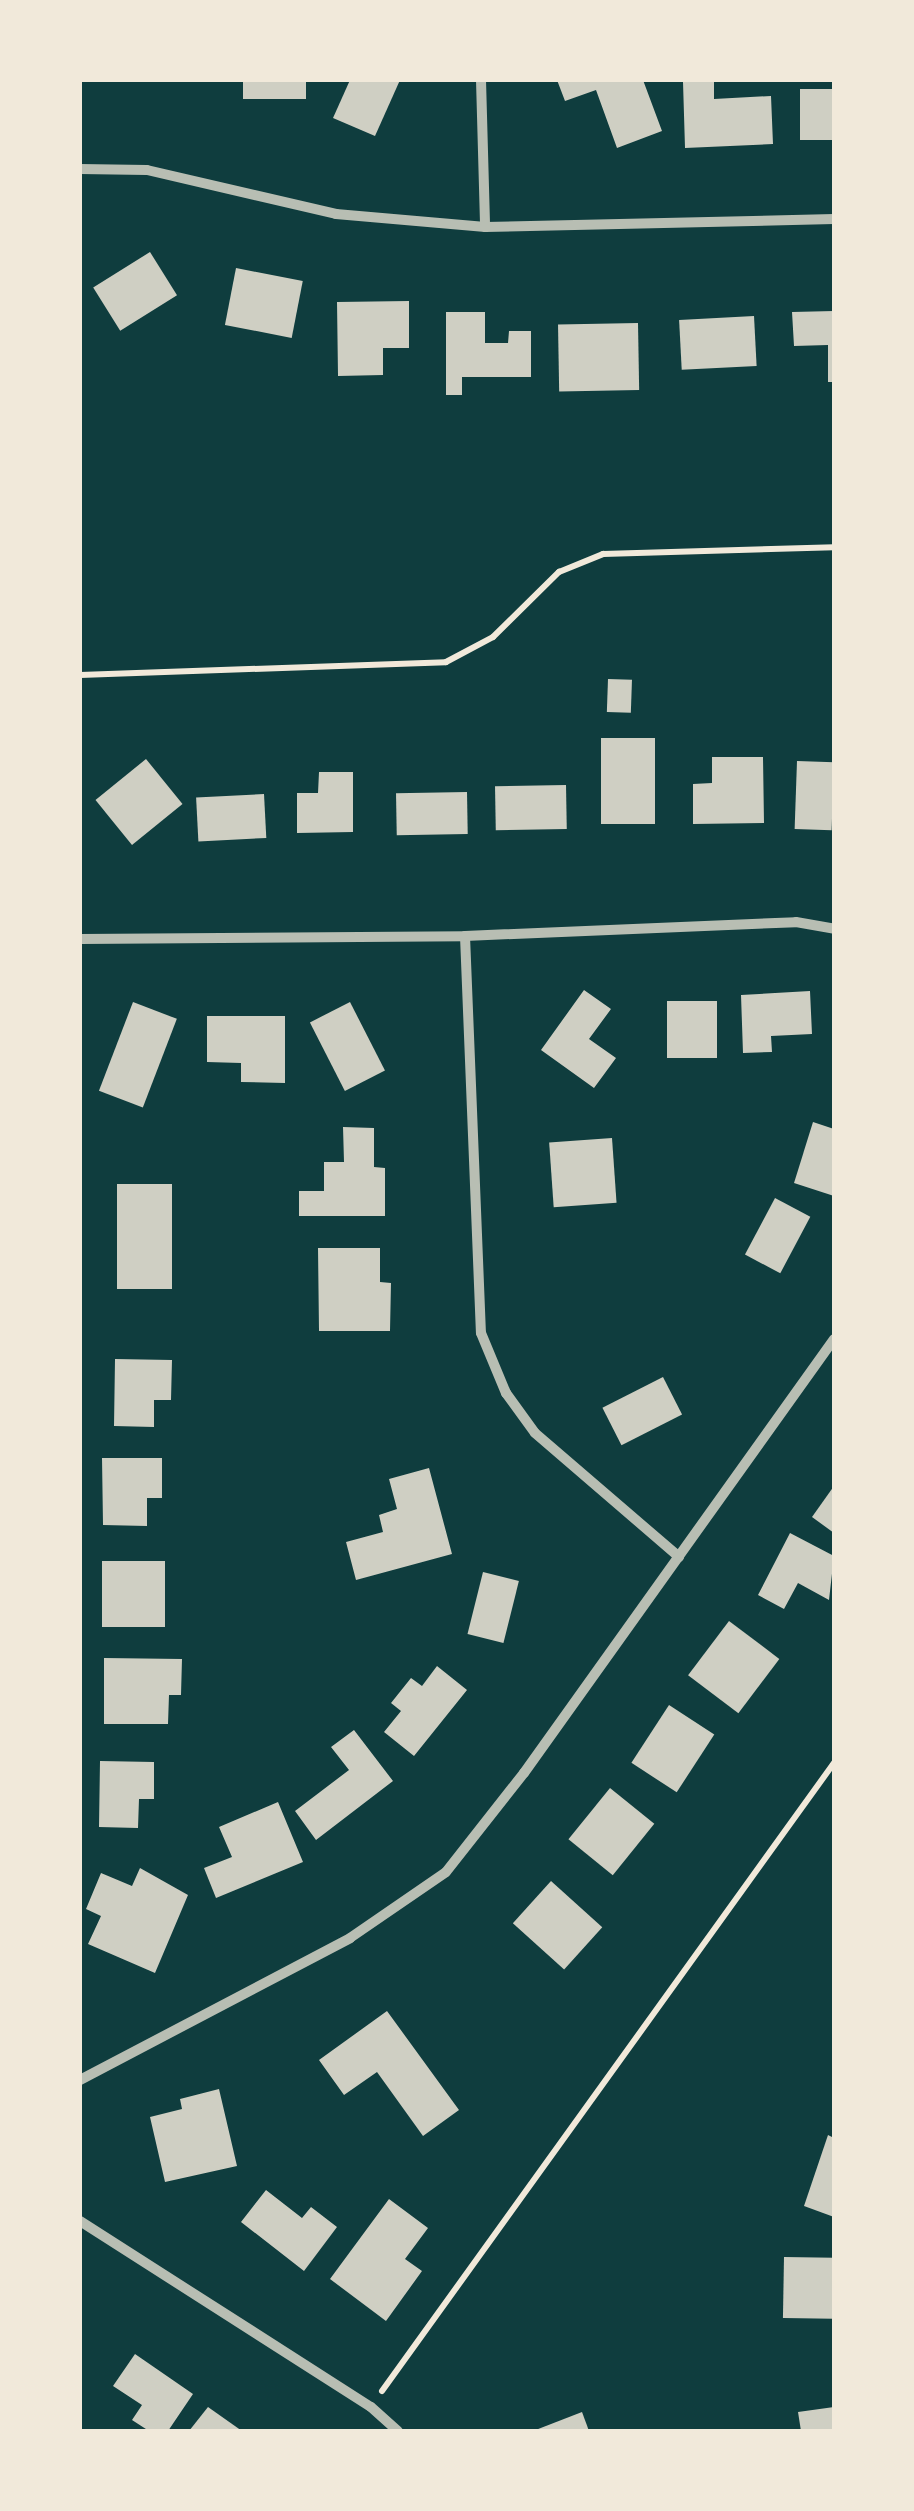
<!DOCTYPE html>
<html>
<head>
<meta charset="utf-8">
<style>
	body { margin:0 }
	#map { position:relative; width:914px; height:2511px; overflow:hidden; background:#0f3d3e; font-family:Inter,sans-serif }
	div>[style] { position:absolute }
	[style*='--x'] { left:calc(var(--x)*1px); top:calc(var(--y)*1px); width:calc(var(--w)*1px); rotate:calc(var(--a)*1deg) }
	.building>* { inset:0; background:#cfcfc3; transform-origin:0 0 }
	.path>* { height:6px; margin:-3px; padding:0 3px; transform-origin:3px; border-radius:3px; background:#f1e9da }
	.minor>* { height:10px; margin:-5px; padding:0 5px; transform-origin:5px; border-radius:5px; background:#b8beb3 }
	span { translate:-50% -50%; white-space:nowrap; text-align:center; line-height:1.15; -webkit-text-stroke:8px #f1e9da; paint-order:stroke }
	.frame { position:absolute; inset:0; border:82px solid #f1e9da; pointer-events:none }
</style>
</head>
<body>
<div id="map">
	<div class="building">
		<i style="left:243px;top:80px;width:63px;height:19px"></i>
		<i style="clip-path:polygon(350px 80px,400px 80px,375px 136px,333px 118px)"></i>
		<i style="clip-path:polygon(557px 80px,643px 80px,662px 131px,617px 148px,596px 90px,565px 101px)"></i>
		<i style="clip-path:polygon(714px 81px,714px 99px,771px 96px,773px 144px,685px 148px,683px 82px)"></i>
		<i style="left:834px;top:89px;width:51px;height:34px;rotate:90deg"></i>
		<i style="left:150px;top:252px;width:51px;height:67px;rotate:58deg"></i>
		<i style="left:236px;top:268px;width:68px;height:58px;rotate:11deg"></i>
		<i style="clip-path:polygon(409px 301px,409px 348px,383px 348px,383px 375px,338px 376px,337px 302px)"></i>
		<i style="clip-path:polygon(834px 311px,834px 382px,828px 382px,828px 345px,794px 346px,792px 312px)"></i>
		<i style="clip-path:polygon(446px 312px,485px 312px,485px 343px,508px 343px,509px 331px,531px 331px,531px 377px,462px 377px,462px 395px,446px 395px)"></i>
		<i style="left:754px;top:316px;width:50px;height:75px;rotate:87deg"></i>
		<i style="left:638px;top:323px;width:67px;height:80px;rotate:89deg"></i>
		<i style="left:608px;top:679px;width:24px;height:33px;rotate:2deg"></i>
		<i style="left:601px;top:738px;width:54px;height:86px"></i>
		<i style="clip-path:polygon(712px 757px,763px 757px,764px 823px,693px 824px,693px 784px,712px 783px)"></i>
		<i style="left:146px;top:759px;width:58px;height:65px;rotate:51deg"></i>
		<i style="left:797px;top:761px;width:37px;height:68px;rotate:2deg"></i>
		<i style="clip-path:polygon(319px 772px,353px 772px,353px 832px,297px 833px,297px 793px,318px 793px)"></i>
		<i style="left:566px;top:785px;width:44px;height:71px;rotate:89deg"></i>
		<i style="left:467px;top:792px;width:42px;height:71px;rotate:89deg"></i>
		<i style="left:264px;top:794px;width:44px;height:68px;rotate:87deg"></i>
		<i style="clip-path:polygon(584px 990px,611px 1009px,589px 1039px,616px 1058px,594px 1088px,541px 1050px)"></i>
		<i style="clip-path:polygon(810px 991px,812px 1034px,771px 1036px,772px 1052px,743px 1053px,741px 995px)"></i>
		<i style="left:667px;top:1001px;width:50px;height:57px"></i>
		<i style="left:133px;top:1002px;width:47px;height:95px;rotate:21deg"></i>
		<i style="left:350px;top:1002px;width:77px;height:45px;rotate:63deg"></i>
		<i style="clip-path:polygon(207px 1016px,285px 1016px,285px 1083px,241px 1082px,241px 1063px,207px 1062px)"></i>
		<i style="clip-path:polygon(813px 1122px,834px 1129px,834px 1196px,794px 1183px)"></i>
		<i style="clip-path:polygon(343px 1127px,374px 1128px,374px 1167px,385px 1168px,385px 1216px,299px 1216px,299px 1191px,324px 1191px,324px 1162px,344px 1162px)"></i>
		<i style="left:612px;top:1138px;width:65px;height:63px;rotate:86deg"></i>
		<i style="left:117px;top:1184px;width:55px;height:105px"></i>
		<i style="left:775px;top:1198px;width:40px;height:64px;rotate:28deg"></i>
		<i style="clip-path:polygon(318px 1248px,380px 1248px,380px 1282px,391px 1283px,390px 1331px,319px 1331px)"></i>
		<i style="clip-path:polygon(115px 1359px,172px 1360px,171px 1400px,154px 1400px,154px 1427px,114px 1426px)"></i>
		<i style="left:663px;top:1377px;width:42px;height:68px;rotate:63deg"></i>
		<i style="clip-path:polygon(102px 1458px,162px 1458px,162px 1498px,147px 1498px,147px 1526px,103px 1525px)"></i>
		<i style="clip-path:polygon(429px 1468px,452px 1554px,356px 1580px,346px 1542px,383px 1532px,379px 1515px,397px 1509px,389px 1479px)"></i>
		<i style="clip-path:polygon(834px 1486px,834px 1533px,812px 1517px)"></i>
		<i style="clip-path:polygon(790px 1533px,834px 1556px,829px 1600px,798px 1583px,784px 1609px,758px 1595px)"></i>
		<i style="left:102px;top:1561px;width:63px;height:66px"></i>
		<i style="left:483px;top:1572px;width:37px;height:64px;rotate:14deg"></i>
		<i style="left:729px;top:1621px;width:63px;height:68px;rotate:37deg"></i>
		<i style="clip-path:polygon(104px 1658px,182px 1659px,181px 1695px,169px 1695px,168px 1724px,104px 1724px)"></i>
		<i style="clip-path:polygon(437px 1666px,467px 1690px,414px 1756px,384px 1732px,401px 1711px,391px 1703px,411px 1678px,422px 1686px)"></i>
		<i style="left:669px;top:1705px;width:54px;height:69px;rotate:33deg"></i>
		<i style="clip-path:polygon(354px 1730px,393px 1781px,316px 1840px,295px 1811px,349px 1770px,331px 1747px)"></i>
		<i style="clip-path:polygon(100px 1761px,154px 1762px,154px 1799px,139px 1799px,138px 1828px,99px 1827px)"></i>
		<i style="left:610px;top:1788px;width:57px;height:66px;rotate:39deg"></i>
		<i style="clip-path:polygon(278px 1802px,303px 1862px,216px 1898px,204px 1868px,232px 1857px,219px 1827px)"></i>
		<i style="clip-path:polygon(140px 1868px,188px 1895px,155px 1973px,88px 1944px,101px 1916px,86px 1909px,101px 1873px,132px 1886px)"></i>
		<i style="left:551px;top:1881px;width:69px;height:57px;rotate:42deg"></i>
		<i style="clip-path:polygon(387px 2011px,459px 2110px,423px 2136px,377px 2072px,344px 2095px,319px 2060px)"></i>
		<i style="clip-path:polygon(219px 2089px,237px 2166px,165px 2182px,150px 2117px,182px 2109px,180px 2099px)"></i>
		<i style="clip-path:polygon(828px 2135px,834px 2138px,834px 2217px,804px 2206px)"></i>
		<i style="clip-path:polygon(266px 2190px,302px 2218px,311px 2207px,337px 2227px,304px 2271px,241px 2222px)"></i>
		<i style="clip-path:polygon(389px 2199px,428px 2228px,405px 2259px,422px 2271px,386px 2321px,330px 2279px)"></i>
		<i style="left:784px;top:2257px;width:50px;height:61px;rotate:1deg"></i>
		<i style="clip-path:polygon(135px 2354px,193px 2394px,168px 2431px,149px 2431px,132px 2420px,142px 2405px,113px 2386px)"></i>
		<i style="clip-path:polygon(208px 2407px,242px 2431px,189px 2431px)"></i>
		<i style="clip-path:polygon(834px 2407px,834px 2431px,801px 2431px,798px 2412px)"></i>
		<i style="clip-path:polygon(582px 2412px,589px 2431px,533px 2431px)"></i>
	</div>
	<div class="path">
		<i style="--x:80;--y:675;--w:366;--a:-2"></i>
		<i style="--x:446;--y:662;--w:53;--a:-28"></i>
		<i style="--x:493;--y:637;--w:93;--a:-44.6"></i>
		<i style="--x:559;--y:572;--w:48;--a:-22.2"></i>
		<i style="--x:603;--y:554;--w:231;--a:-1.7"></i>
		<i style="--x:382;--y:2391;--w:774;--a:-54.26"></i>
	</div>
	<div class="minor">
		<i style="--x:481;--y:80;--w:147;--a:88.4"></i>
		<i style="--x:80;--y:169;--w:67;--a:0.9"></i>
		<i style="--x:147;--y:170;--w:194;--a:13.1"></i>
		<i style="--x:336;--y:214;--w:150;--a:5"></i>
		<i style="--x:485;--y:227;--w:349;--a:-1.3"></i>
		<i style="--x:465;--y:936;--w:397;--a:87.7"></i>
		<i style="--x:481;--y:1333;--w:65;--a:67.4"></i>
		<i style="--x:506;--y:1393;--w:49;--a:54.1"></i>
		<i style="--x:535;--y:1433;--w:190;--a:40.7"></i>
		<i style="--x:80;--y:939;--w:385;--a:-0.4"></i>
		<i style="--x:465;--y:936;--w:331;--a:-2.4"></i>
		<i style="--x:796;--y:922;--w:39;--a:10"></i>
		<i style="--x:80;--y:2080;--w:305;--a:-27.7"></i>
		<i style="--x:350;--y:1938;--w:116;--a:-34.5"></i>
		<i style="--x:446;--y:1872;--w:126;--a:-51.8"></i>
		<i style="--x:524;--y:1773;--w:533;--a:-54.46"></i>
		<i style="--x:80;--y:2221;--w:345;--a:32.6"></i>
		<i style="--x:371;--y:2407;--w:36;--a:42"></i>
	</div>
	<div class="frame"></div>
</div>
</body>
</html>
